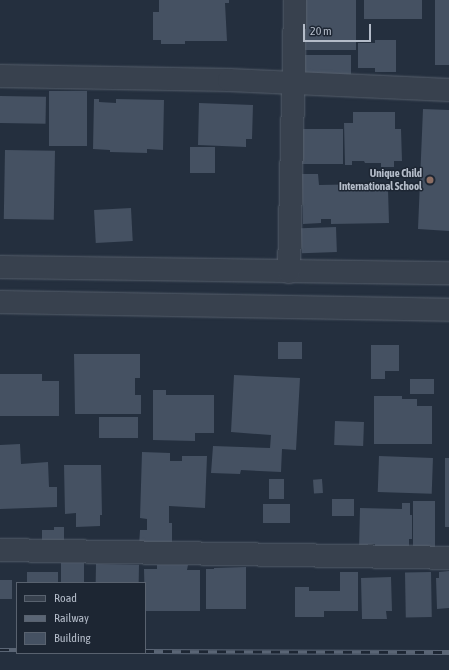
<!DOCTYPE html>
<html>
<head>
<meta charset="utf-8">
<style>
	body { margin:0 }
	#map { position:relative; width:449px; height:670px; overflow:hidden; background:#242f3e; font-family:"Asap Condensed",sans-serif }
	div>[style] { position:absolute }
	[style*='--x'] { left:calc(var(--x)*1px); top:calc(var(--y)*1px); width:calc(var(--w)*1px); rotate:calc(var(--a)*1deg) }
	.building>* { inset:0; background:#455162; transform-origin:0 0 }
	.roads { filter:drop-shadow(0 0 1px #565f6c) drop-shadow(0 0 1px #565f6c) }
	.minor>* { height:22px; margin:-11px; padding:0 11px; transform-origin:11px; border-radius:11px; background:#38414e }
	.rail>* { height:4.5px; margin-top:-2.25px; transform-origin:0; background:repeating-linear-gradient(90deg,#1d2633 0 9px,#5a6575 0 18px); box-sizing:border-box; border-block:1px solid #5a6575 }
	.dots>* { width:11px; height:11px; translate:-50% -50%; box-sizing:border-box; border:2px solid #1d2633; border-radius:50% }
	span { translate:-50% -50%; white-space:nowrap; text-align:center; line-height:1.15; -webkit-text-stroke:3px #1d2633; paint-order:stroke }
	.poi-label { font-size:11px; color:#b4bcc9; font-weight:700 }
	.right { translate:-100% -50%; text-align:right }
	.legend { position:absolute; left:16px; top:582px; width:130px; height:72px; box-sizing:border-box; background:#1d2633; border:1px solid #59626f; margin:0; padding:5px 7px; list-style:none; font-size:12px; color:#b4bcc9 }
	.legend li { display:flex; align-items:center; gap:8px; height:20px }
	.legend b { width:20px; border:1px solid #59626f }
	.scale { position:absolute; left:303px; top:24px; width:68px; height:18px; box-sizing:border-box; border:2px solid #b4bcc9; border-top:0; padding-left:5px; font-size:12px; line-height:14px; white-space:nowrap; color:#b4bcc9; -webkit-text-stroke:3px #1d2633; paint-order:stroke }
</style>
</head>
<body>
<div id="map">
	<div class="building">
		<i style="clip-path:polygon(159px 0,229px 0,229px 3px,225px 3px,227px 41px,185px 41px,185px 44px,161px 44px,161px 40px,153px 40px,153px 12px,159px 12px)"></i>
		<i style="left:305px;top:0;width:51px;height:50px"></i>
		<i style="left:364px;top:0;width:58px;height:19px"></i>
		<i style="left:435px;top:0;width:14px;height:65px"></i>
		<i style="clip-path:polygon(375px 40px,396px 40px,396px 72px,375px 72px,375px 68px,358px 68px,358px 43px,375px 43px)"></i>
		<i style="left:301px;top:55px;width:50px;height:25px"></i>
		<i style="left:49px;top:91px;width:38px;height:55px"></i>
		<i style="left:0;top:96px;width:46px;height:27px;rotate:1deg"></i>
		<i style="clip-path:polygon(94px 99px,99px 99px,99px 102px,116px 103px,116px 99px,164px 100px,163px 150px,147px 149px,147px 153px,110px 152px,110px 150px,93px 149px)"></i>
		<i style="clip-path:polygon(199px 103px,253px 105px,252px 139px,246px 139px,246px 147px,198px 145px)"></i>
		<i style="clip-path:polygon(423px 109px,449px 110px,449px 231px,418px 229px)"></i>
		<i style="clip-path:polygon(353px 112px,395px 112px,395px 129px,401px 129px,402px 161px,394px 161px,394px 167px,381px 167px,381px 163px,365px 163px,364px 161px,352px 161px,352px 165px,345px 165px,344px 123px,353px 123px)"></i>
		<i style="left:301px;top:129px;width:42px;height:35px"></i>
		<i style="left:190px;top:147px;width:25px;height:26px"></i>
		<i style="left:5px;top:150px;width:50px;height:69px;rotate:1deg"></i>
		<i style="clip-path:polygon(302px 174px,318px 174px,319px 185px,370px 184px,371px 189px,388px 189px,389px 223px,331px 224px,331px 219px,321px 219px,321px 223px,303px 224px)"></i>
		<i style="left:131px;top:208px;width:33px;height:37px;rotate:87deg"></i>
		<i style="left:336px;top:227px;width:25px;height:35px;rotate:88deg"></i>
		<i style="left:278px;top:342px;width:24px;height:17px"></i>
		<i style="clip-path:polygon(371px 345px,399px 345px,399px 371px,385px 371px,385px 379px,371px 379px)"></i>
		<i style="clip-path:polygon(74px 354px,140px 354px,140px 378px,135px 378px,135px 395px,141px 395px,141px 414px,75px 414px)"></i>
		<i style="clip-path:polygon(0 374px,42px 374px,42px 381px,59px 381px,59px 416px,0 416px)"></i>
		<i style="clip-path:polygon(234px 375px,300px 378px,296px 450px,282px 449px,281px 472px,241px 470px,240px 474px,211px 473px,213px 446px,270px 448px,271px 435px,231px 432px)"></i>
		<i style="left:410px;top:379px;width:24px;height:15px"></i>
		<i style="clip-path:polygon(153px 390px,166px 390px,166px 395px,214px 395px,214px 433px,195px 433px,195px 441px,153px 440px)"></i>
		<i style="clip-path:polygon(374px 396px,402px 396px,402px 399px,417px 399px,417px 406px,432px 406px,432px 444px,374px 444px)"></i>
		<i style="left:99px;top:417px;width:39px;height:21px"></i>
		<i style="left:335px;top:421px;width:29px;height:24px;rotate:2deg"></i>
		<i style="clip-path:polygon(20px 444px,21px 464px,48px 462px,49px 487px,57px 487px,57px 507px,0 509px,0 445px)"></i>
		<i style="clip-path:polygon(142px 452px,170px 453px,170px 461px,182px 461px,182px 456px,207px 456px,205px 508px,169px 506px,169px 523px,172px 523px,172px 547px,139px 546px,140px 530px,147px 530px,147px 519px,140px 518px)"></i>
		<i style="left:379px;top:456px;width:54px;height:36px;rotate:2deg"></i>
		<i style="left:445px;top:458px;width:4px;height:69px"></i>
		<i style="clip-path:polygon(64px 465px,101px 465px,102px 515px,100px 515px,100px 526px,76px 527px,76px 513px,65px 514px)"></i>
		<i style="left:269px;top:479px;width:15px;height:20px"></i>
		<i style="left:322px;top:479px;width:14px;height:9px;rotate:86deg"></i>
		<i style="left:332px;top:499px;width:22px;height:17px"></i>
		<i style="left:413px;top:501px;width:22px;height:49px"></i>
		<i style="clip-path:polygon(402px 503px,410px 503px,410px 515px,412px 515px,412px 539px,409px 539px,409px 551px,375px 551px,375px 544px,368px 544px,368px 551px,359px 550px,360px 508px,402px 509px)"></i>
		<i style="left:263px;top:504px;width:27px;height:19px"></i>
		<i style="clip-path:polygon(54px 527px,64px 527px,64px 546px,42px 546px,42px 530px,54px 530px)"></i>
		<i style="left:61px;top:563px;width:23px;height:20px"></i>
		<i style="left:96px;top:564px;width:43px;height:19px;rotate:1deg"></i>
		<i style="clip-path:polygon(157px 565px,188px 565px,187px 570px,200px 570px,200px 611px,145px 611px,144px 569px,157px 569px)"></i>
		<i style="clip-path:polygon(246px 567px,246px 609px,206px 609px,206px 569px,214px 569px,214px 568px)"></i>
		<i style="clip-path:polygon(449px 571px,449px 608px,437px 609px,436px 578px,439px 578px,439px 572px)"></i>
		<i style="left:27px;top:572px;width:31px;height:11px"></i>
		<i style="clip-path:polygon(340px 572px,358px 572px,358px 611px,324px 611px,324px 617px,295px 617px,295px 587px,309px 587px,309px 591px,340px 591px)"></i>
		<i style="left:431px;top:572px;width:45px;height:26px;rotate:89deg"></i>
		<i style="clip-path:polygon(391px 577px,392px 611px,386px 611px,387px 619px,362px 619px,361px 578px)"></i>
		<i style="left:0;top:580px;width:12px;height:19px"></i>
	</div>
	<div class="roads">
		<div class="minor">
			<i style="--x:0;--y:76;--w:229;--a:1"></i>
			<i style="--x:229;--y:80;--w:220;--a:2.6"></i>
			<i style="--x:0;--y:267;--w:449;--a:0.8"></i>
			<i style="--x:289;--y:272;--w:272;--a:-88.7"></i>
			<i style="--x:0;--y:302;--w:449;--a:1"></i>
			<i style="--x:0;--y:550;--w:449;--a:1"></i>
		</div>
	</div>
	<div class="rail">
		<i style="--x:0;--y:650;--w:17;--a:0"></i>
		<i style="--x:145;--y:651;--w:304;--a:0.2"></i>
	</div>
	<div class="dots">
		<i style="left:430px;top:180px;background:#8d6e63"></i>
	</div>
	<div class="poi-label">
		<span class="right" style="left:422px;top:180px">Unique Child<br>International School</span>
	</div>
	<ul class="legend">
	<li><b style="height:5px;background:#38414e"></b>Road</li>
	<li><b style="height:5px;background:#5a6575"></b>Railway</li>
	<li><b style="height:11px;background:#455162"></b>Building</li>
	</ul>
	<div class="scale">20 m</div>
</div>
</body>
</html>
